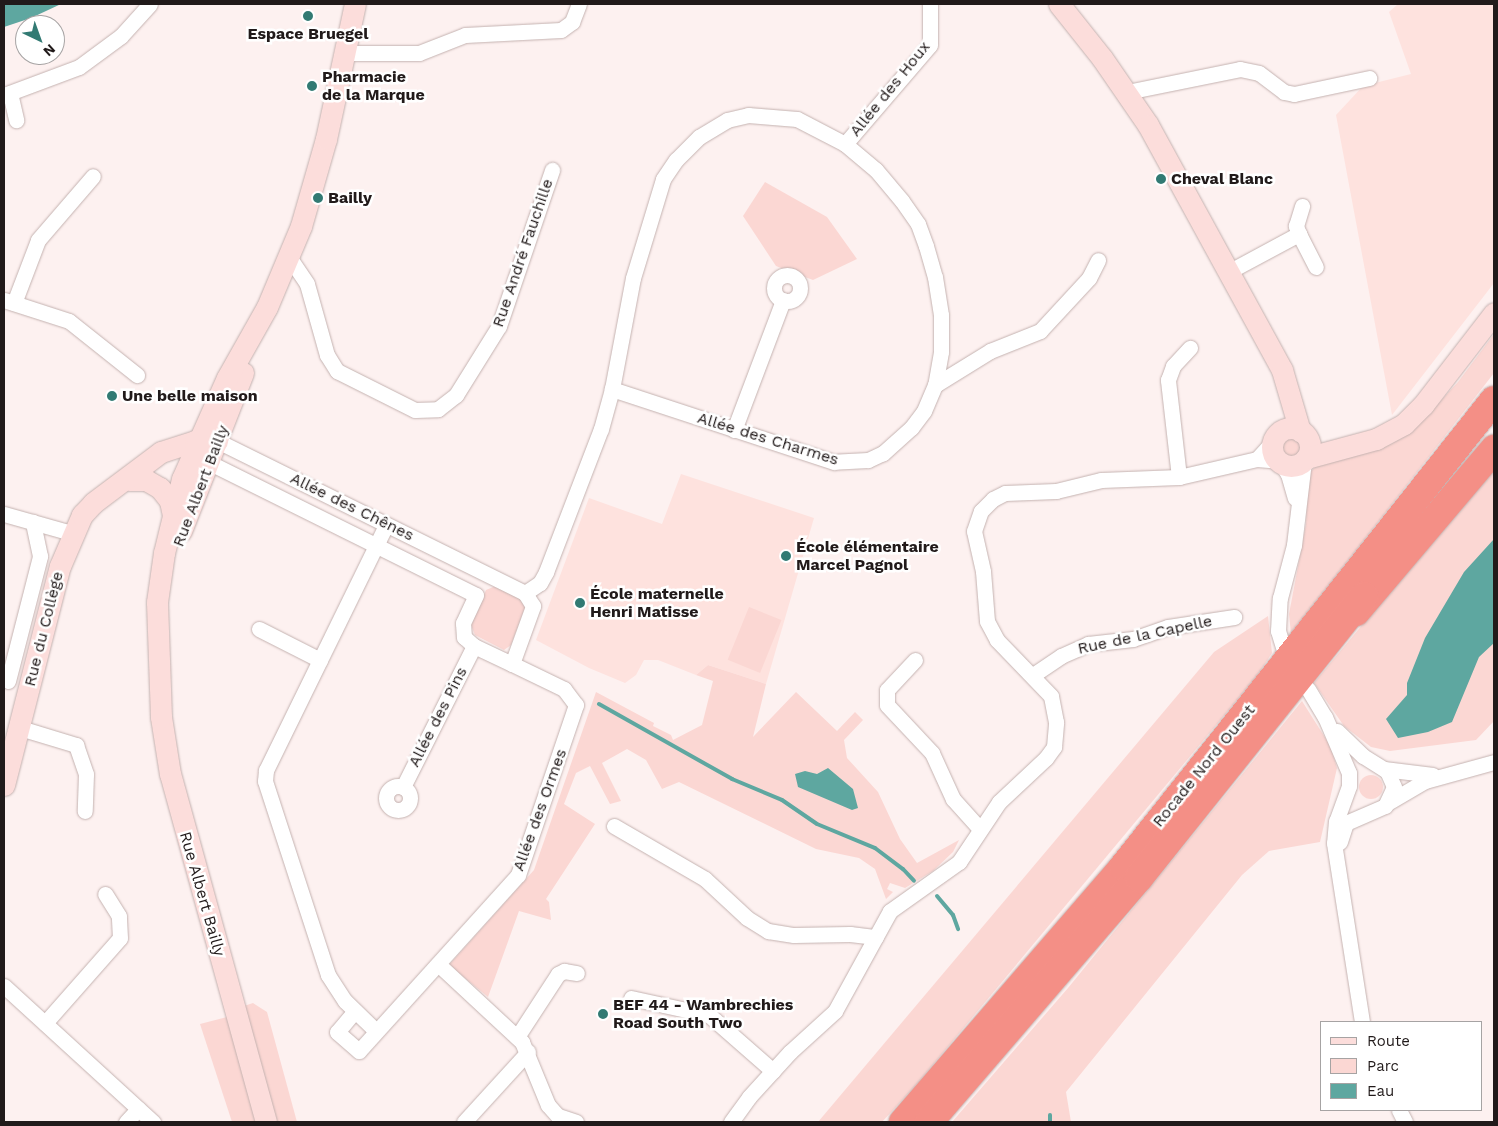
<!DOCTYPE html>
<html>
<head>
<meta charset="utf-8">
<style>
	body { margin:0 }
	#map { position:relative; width:1498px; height:1126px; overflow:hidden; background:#fdf1f0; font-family:"Work Sans",sans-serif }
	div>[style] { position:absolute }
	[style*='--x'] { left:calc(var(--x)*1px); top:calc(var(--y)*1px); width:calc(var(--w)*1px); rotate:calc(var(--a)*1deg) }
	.built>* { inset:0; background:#fee2de }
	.green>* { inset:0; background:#fbd7d3; transform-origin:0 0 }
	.round { border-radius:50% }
	.water>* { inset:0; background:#5ea7a0 }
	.stream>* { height:4px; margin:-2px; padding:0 2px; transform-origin:2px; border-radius:2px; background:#5ea7a0 }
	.roads { filter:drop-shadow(0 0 1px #c4b2b0) drop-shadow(0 0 1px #c4b2b0) }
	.street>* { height:15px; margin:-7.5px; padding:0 7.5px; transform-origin:7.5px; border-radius:7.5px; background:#fff }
	.street>.ring { margin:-7.5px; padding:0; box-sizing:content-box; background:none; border:15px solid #fff; border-radius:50% }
	.secondary>* { height:21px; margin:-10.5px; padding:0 10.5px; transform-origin:10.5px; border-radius:10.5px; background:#fcdddb }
	.secondary>.ring { margin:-10.5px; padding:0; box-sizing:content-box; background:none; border:21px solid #fcdddb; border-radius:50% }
	.highway>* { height:28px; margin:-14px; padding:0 14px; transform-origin:14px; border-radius:14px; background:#f48f86 }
	.dots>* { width:14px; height:14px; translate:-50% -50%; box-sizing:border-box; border:2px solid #fff; border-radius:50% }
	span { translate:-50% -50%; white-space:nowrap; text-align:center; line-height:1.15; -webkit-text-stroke:5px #fff; paint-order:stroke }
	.poi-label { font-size:16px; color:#211a1a; font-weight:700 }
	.left { translate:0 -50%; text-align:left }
	.street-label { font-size:16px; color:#211a1a }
	.frame { position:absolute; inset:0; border:5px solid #211a1a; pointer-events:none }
	.legend { position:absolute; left:1320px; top:1021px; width:162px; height:90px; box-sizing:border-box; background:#fff; border:1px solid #a6a3a3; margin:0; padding:6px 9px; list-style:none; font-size:15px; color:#211a1a }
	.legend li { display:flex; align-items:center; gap:10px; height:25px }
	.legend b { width:25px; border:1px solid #a6a3a3 }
	.north { position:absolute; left:15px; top:15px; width:50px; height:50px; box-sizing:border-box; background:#fff; border:1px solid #a6a3a3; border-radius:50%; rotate:138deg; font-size:14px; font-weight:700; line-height:20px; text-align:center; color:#211a1a }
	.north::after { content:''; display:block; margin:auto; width:18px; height:22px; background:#327a73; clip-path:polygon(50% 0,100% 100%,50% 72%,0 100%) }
</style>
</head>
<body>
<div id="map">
	<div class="built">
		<i style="clip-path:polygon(1398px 4px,1494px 4px,1494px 283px,1392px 415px,1336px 115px,1363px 86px,1411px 74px,1389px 12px)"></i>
		<i style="clip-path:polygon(681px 474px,814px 518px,766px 684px,708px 665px,696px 675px,658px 660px,644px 660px,636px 675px,625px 683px,589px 668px,536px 640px,589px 498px,662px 524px)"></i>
	</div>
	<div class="green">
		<i style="clip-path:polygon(765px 182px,827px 217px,857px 259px,813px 280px,776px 266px,743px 216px)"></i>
		<i style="clip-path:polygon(1494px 334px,1494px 373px,1291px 634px,1289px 614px,1306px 524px,1308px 475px,1320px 461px,1391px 444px,1417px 426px,1458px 382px)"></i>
		<i class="round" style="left:1281px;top:436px;width:20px;height:20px"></i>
		<i style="clip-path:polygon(1494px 466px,1494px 721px,1476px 740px,1390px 751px,1371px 747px,1344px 726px,1314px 683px)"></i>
		<i style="clip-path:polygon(498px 585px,521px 596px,526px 605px,511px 645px,504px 650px,475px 635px,471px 625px,486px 590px)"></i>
		<i style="left:749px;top:607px;width:35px;height:57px;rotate:22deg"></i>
		<i style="clip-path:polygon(1268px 616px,1272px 653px,1257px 676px,916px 1085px,882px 1122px,818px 1122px,1214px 652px)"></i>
		<i style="clip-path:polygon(708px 665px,766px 684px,753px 737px,796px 692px,837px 731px,855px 712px,863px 720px,844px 740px,847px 758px,878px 792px,900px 839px,917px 863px,959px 840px,953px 852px,933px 871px,905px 888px,890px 883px,887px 889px,893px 892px,886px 899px,875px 869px,859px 858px,816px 849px,679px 782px,662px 789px,646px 760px,627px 749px,602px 763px,621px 801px,610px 804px,590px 766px,576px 773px,564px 804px,595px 824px,546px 899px,549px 902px,551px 920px,519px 911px,488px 997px,449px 965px,534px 870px,596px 692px,654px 723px,653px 726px,671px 735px,673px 740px,702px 725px,713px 681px,696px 675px)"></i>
		<i style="clip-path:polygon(1302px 701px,1331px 747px,1337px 768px,1320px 842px,1269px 851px,1242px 875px,1066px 1092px,1071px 1122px,952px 1122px,1068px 988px)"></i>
		<i class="round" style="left:1359px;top:775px;width:24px;height:24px"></i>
		<i style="clip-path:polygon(253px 1003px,267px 1012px,297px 1122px,275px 1122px,241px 1007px)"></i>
		<i style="clip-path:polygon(227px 1017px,256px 1122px,232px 1122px,200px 1024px)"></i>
	</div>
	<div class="water">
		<i style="clip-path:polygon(4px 4px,61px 4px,31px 18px,4px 27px)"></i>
		<i style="clip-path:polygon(1494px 539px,1494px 643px,1479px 657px,1452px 722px,1428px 732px,1398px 738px,1386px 719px,1407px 695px,1407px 683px,1425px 638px,1464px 572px)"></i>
		<i style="clip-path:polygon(828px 768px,853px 789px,858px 808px,852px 810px,798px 787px,795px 774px,805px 771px,817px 774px)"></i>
	</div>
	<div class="stream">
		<i style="--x:599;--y:704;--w:153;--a:29.4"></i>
		<i style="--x:732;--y:779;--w:54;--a:22.8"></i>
		<i style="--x:782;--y:800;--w:42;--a:34.4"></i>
		<i style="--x:817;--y:824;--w:63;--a:22.5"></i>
		<i style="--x:875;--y:848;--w:35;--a:37"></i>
		<i style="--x:903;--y:869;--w:16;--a:47"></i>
		<i style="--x:937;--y:896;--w:25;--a:50"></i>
		<i style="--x:953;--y:915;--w:15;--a:70"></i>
		<i style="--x:1050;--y:1115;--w:7;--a:90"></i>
	</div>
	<div class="roads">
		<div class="street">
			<i style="--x:344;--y:53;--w:75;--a:0"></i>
			<i style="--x:419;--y:53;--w:49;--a:-21.4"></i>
			<i style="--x:465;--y:35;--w:96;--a:-3"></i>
			<i style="--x:561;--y:30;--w:14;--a:-36"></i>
			<i style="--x:572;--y:22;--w:19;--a:-69"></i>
			<i style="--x:1127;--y:92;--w:115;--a:-11.5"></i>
			<i style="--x:1240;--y:69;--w:19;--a:12"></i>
			<i style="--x:1259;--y:73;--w:31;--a:37"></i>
			<i style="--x:1284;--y:92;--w:10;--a:11"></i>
			<i style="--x:1294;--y:94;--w:77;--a:-12"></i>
			<i style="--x:10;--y:93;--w:28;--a:77"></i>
			<i style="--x:4;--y:95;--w:80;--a:-20.5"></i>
			<i style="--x:79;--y:67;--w:52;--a:-36.4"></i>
			<i style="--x:121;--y:36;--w:43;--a:-47.8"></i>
			<i style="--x:748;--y:115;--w:49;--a:4.7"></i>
			<i style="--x:797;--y:119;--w:54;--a:27.5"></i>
			<i style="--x:845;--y:144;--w:40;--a:40"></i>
			<i style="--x:876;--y:170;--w:40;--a:50"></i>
			<i style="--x:902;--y:201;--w:28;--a:55"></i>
			<i style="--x:918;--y:224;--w:23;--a:70"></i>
			<i style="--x:926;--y:246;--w:32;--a:74"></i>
			<i style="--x:935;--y:277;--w:38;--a:81"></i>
			<i style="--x:941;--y:315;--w:37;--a:90"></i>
			<i style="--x:941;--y:352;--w:34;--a:100"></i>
			<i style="--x:935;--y:385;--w:28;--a:113"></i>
			<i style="--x:924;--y:411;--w:21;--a:127"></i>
			<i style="--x:911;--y:428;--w:38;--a:138"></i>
			<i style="--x:883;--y:453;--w:17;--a:155"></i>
			<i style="--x:868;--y:460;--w:34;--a:177"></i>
			<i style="--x:834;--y:462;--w:234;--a:-161.8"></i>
			<i style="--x:612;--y:389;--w:113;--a:-79.3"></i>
			<i style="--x:633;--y:278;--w:103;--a:-73.1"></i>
			<i style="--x:663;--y:179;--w:23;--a:-56"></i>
			<i style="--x:676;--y:160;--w:33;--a:-45"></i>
			<i style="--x:699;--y:137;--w:33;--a:-31"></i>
			<i style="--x:727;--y:120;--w:22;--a:-13"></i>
			<i style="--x:845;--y:144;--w:130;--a:-49.4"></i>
			<i style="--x:930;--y:45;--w:41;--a:-90"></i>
			<i style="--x:1299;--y:234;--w:9;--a:-111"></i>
			<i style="--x:1296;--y:226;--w:21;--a:-73"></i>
			<i style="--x:289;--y:257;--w:32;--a:56"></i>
			<i style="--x:307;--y:284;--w:74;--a:74.3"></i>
			<i style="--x:327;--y:355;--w:19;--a:58"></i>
			<i style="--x:337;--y:371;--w:87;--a:26.6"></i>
			<i style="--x:415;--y:410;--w:23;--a:-2"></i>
			<i style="--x:438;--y:409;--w:23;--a:-38"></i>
			<i style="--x:456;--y:395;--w:81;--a:-58.1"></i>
			<i style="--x:499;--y:326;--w:165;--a:-71.2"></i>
			<i style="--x:1228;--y:272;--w:81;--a:-28.2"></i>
			<i style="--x:1299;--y:234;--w:37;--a:63"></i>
			<i class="ring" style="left:774px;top:275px;width:11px;height:11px"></i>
			<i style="--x:4;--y:300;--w:68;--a:17.9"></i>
			<i style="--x:69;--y:321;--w:87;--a:38.5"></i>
			<i style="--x:14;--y:303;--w:67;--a:-69.1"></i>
			<i style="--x:38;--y:240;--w:84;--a:-49.3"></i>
			<i style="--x:935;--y:385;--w:65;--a:-31.7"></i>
			<i style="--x:990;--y:351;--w:54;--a:-21.8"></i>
			<i style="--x:1040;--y:331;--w:72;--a:-47.2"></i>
			<i style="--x:1089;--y:278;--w:20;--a:-63"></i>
			<i style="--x:734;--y:430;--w:139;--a:-69.3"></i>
			<i style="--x:1257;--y:459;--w:24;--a:-48"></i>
			<i style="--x:208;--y:462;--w:299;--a:26.4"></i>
			<i style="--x:476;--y:595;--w:31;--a:115"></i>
			<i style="--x:463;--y:623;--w:14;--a:86"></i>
			<i style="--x:464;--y:637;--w:13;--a:42"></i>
			<i style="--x:474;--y:646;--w:42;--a:25.3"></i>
			<i style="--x:512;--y:664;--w:62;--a:-70.1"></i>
			<i style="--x:533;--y:606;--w:15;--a:-122"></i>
			<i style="--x:525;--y:593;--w:343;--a:-153.7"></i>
			<i style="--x:1281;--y:463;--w:13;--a:58"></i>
			<i style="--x:1288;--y:474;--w:25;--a:74"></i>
			<i style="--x:1179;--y:477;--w:98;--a:-96.5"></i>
			<i style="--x:1168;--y:380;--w:15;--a:-70"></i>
			<i style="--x:1173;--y:366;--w:25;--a:-47"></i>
			<i style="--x:4;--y:514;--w:70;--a:15.8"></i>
			<i style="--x:525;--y:593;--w:18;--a:-34"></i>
			<i style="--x:540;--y:583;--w:13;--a:-61"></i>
			<i style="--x:546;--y:572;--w:153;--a:-69"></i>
			<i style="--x:601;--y:429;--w:41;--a:-74.6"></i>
			<i style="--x:259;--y:629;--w:68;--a:26.9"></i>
			<i style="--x:320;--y:660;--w:150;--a:-63.9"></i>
			<i style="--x:1283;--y:647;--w:17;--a:-107"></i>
			<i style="--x:1278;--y:631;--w:33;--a:-87"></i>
			<i style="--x:1280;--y:598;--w:55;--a:-75.2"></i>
			<i style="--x:1294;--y:545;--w:85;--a:-83.2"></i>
			<i style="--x:320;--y:660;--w:123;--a:116.1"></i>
			<i style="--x:266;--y:770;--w:11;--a:95"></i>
			<i style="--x:265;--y:781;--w:204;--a:72"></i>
			<i style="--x:328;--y:975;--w:31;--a:57"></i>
			<i style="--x:345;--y:1001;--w:43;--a:44.1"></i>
			<i style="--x:915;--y:660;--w:41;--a:133"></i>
			<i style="--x:887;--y:690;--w:15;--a:90"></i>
			<i style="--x:887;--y:705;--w:66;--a:46.8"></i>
			<i style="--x:932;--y:753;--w:51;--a:65.5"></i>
			<i style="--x:953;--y:799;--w:40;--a:48"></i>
			<i style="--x:1033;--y:675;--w:34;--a:-34"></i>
			<i style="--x:1061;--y:656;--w:30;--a:-24"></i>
			<i style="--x:1088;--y:644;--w:45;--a:-6.3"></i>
			<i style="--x:1133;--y:639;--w:37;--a:-19"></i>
			<i style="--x:1168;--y:627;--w:67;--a:-8.6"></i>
			<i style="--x:8;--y:681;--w:129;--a:-75.6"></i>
			<i style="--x:40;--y:556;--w:35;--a:-102"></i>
			<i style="--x:1308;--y:689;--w:33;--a:59"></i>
			<i style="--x:1325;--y:717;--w:61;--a:66.8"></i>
			<i style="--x:1349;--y:773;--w:13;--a:90"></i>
			<i style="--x:1349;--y:786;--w:37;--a:110"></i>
			<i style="--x:1336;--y:821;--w:22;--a:95"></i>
			<i style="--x:1334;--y:843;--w:181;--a:81.1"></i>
			<i style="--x:20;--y:728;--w:59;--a:16.9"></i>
			<i style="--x:76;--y:745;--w:31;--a:71"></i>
			<i style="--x:86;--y:774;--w:37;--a:92"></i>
			<i style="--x:1337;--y:731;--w:36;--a:44"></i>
			<i style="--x:1363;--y:756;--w:28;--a:32"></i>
			<i style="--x:1387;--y:771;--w:17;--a:66"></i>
			<i style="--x:1394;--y:787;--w:21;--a:115"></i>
			<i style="--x:1385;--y:806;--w:43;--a:156.4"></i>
			<i style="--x:1346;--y:823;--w:20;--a:108"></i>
			<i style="--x:1384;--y:769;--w:49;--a:7"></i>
			<i class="ring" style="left:386px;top:786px;width:9px;height:9px"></i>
			<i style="--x:403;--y:787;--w:158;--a:-63.3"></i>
			<i style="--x:1389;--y:802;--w:42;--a:-30.3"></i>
			<i style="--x:1425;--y:781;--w:72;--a:-15.4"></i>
			<i style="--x:614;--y:826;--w:105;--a:30.2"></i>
			<i style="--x:705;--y:879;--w:57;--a:42.9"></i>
			<i style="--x:747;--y:918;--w:25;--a:32"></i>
			<i style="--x:768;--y:931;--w:26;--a:9"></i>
			<i style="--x:794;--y:935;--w:56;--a:-1"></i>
			<i style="--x:850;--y:934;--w:26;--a:7"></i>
			<i style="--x:438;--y:964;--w:115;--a:42.9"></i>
			<i style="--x:522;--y:1042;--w:68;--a:67.6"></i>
			<i style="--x:548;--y:1105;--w:15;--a:48"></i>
			<i style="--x:558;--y:1116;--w:19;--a:18"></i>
			<i style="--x:4;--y:986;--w:202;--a:42.4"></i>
			<i style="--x:631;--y:998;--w:80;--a:12.3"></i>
			<i style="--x:709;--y:1015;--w:85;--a:41.2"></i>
			<i style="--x:354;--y:1012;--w:26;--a:130"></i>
			<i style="--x:337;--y:1032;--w:29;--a:41"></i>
			<i style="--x:359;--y:1051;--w:237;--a:-47.9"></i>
			<i style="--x:518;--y:875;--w:180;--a:-71.2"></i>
			<i style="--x:576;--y:705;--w:20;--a:-127"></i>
			<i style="--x:564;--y:689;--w:58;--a:-154.3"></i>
			<i style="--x:45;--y:1023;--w:113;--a:-48.6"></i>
			<i style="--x:120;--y:938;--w:22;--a:-93"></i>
			<i style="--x:119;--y:916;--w:26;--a:-122"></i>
			<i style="--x:517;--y:1037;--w:75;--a:-56.9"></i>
			<i style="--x:558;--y:974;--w:7;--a:-27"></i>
			<i style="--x:564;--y:971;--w:13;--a:9"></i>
			<i style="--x:1399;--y:1110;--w:13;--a:63"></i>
			<i style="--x:126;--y:1122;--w:18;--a:-47"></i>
			<i style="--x:464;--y:1122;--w:95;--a:-47.6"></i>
			<i style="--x:731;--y:1122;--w:31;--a:-54"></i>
			<i style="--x:749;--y:1097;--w:61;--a:-47.7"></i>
			<i style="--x:790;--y:1052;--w:61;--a:-42.3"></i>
			<i style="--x:835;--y:1011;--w:114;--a:-61.2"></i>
			<i style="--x:890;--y:911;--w:85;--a:-35.4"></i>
			<i style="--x:959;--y:862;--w:72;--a:-56.3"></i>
			<i style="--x:999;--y:802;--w:64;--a:-43.1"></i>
			<i style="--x:1046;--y:758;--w:14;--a:-54"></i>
			<i style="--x:1054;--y:747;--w:25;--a:-85"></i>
			<i style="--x:1056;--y:722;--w:26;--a:-101"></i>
			<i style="--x:1051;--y:696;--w:78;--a:-134"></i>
			<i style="--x:997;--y:640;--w:21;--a:-118"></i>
			<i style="--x:987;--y:621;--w:50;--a:-94.6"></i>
			<i style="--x:983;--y:571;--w:41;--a:-102.7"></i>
			<i style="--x:974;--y:531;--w:21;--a:-71"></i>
			<i style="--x:981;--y:511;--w:17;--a:-45"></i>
			<i style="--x:993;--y:499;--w:13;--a:-27"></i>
			<i style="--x:1005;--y:493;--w:51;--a:-2.2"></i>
			<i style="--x:1056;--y:491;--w:46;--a:-13.7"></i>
			<i style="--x:1101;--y:480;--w:78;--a:-2.2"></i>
			<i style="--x:1179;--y:477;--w:80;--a:-13"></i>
			<i style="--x:1257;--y:459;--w:21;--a:5"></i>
		</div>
		<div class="secondary">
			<i style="--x:1059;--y:4;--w:69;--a:51.5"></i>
			<i style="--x:1102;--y:58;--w:81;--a:55.5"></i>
			<i style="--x:1148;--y:125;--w:279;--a:61.3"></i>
			<i style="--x:1282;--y:370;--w:64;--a:73.6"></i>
			<i class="ring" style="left:1272px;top:428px;width:17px;height:17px"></i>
			<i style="--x:1306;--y:458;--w:73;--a:-15.2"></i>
			<i style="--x:1376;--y:439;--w:32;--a:-28"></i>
			<i style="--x:1404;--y:424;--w:27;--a:-45"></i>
			<i style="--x:1423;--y:405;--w:116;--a:-52.3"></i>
			<i style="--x:129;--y:480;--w:17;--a:0"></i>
			<i style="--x:146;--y:480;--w:16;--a:30"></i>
			<i style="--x:160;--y:488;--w:16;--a:52"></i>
			<i style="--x:170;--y:501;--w:14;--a:78"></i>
			<i style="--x:181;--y:531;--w:170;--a:-68.6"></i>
			<i style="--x:4;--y:785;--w:226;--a:-75.7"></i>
			<i style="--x:60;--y:566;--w:56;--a:-66.7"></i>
			<i style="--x:82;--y:515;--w:16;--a:-47"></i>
			<i style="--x:93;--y:503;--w:85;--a:-36.9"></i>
			<i style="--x:161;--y:452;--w:36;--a:-18"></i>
			<i style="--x:195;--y:441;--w:22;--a:0"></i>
			<i style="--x:266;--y:1122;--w:361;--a:-105.4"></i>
			<i style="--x:170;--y:774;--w:58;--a:-99"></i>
			<i style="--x:161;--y:717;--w:115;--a:-92"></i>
			<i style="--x:157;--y:602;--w:49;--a:-81.9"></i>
			<i style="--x:164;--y:553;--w:76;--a:-76.3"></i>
			<i style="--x:182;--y:479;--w:111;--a:-66"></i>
			<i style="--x:227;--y:378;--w:81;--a:-60.6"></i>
			<i style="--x:267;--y:307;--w:88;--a:-67.2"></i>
			<i style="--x:301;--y:226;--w:91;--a:-74"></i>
			<i style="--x:326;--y:139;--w:138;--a:-77.9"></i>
		</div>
		<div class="highway">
			<i style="--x:1356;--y:612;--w:214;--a:-49.7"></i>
			<i style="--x:903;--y:1122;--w:337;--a:-49.2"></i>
			<i style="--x:1123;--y:867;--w:596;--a:-51.54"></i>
			<i style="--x:929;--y:1122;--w:322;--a:-49.3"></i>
			<i style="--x:1139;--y:878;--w:361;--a:-51.4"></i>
		</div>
	</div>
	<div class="dots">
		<i style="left:308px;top:16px;background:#327a73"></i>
		<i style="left:312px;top:86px;background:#327a73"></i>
		<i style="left:1161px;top:179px;background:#327a73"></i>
		<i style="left:318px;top:198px;background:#327a73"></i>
		<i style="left:112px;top:396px;background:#327a73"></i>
		<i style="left:786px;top:556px;background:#327a73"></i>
		<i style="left:580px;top:603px;background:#327a73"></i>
		<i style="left:603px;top:1014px;background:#327a73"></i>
	</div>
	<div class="poi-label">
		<span style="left:308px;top:34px">Espace Bruegel</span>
		<span class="left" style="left:322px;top:86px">Pharmacie<br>de la Marque</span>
		<span class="left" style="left:1171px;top:179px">Cheval Blanc</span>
		<span class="left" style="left:328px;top:198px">Bailly</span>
		<span class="left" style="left:122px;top:396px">Une belle maison</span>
		<span class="left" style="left:796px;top:556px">École élémentaire<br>Marcel Pagnol</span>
		<span class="left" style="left:590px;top:603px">École maternelle<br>Henri Matisse</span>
		<span class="left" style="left:613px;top:1014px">BEF 44 - Wambrechies<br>Road South Two</span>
	</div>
	<div class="street-label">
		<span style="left:890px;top:89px;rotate:-51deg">Allée des Houx</span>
		<span style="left:523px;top:253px;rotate:-71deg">Rue André Fauchille</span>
		<span style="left:768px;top:439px;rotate:17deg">Allée des Charmes</span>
		<span style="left:201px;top:486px;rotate:-69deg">Rue Albert Bailly</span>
		<span style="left:352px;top:507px;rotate:26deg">Allée des Chênes</span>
		<span style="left:44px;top:629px;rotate:-76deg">Rue du Collège</span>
		<span style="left:1145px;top:635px;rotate:-12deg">Rue de la Capelle</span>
		<span style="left:438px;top:717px;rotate:-63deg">Allée des Pins</span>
		<span style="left:1204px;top:766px;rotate:-51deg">Rocade Nord Ouest</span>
		<span style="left:540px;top:810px;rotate:-70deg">Allée des Ormes</span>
		<span style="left:202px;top:894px;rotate:74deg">Rue Albert Bailly</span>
	</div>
	<div class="frame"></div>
	<ul class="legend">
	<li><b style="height:6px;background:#fcdddb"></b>Route</li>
	<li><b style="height:14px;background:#fbd7d3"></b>Parc</li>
	<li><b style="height:14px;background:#5ea7a0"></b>Eau</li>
	</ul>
	<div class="north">N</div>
</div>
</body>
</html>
